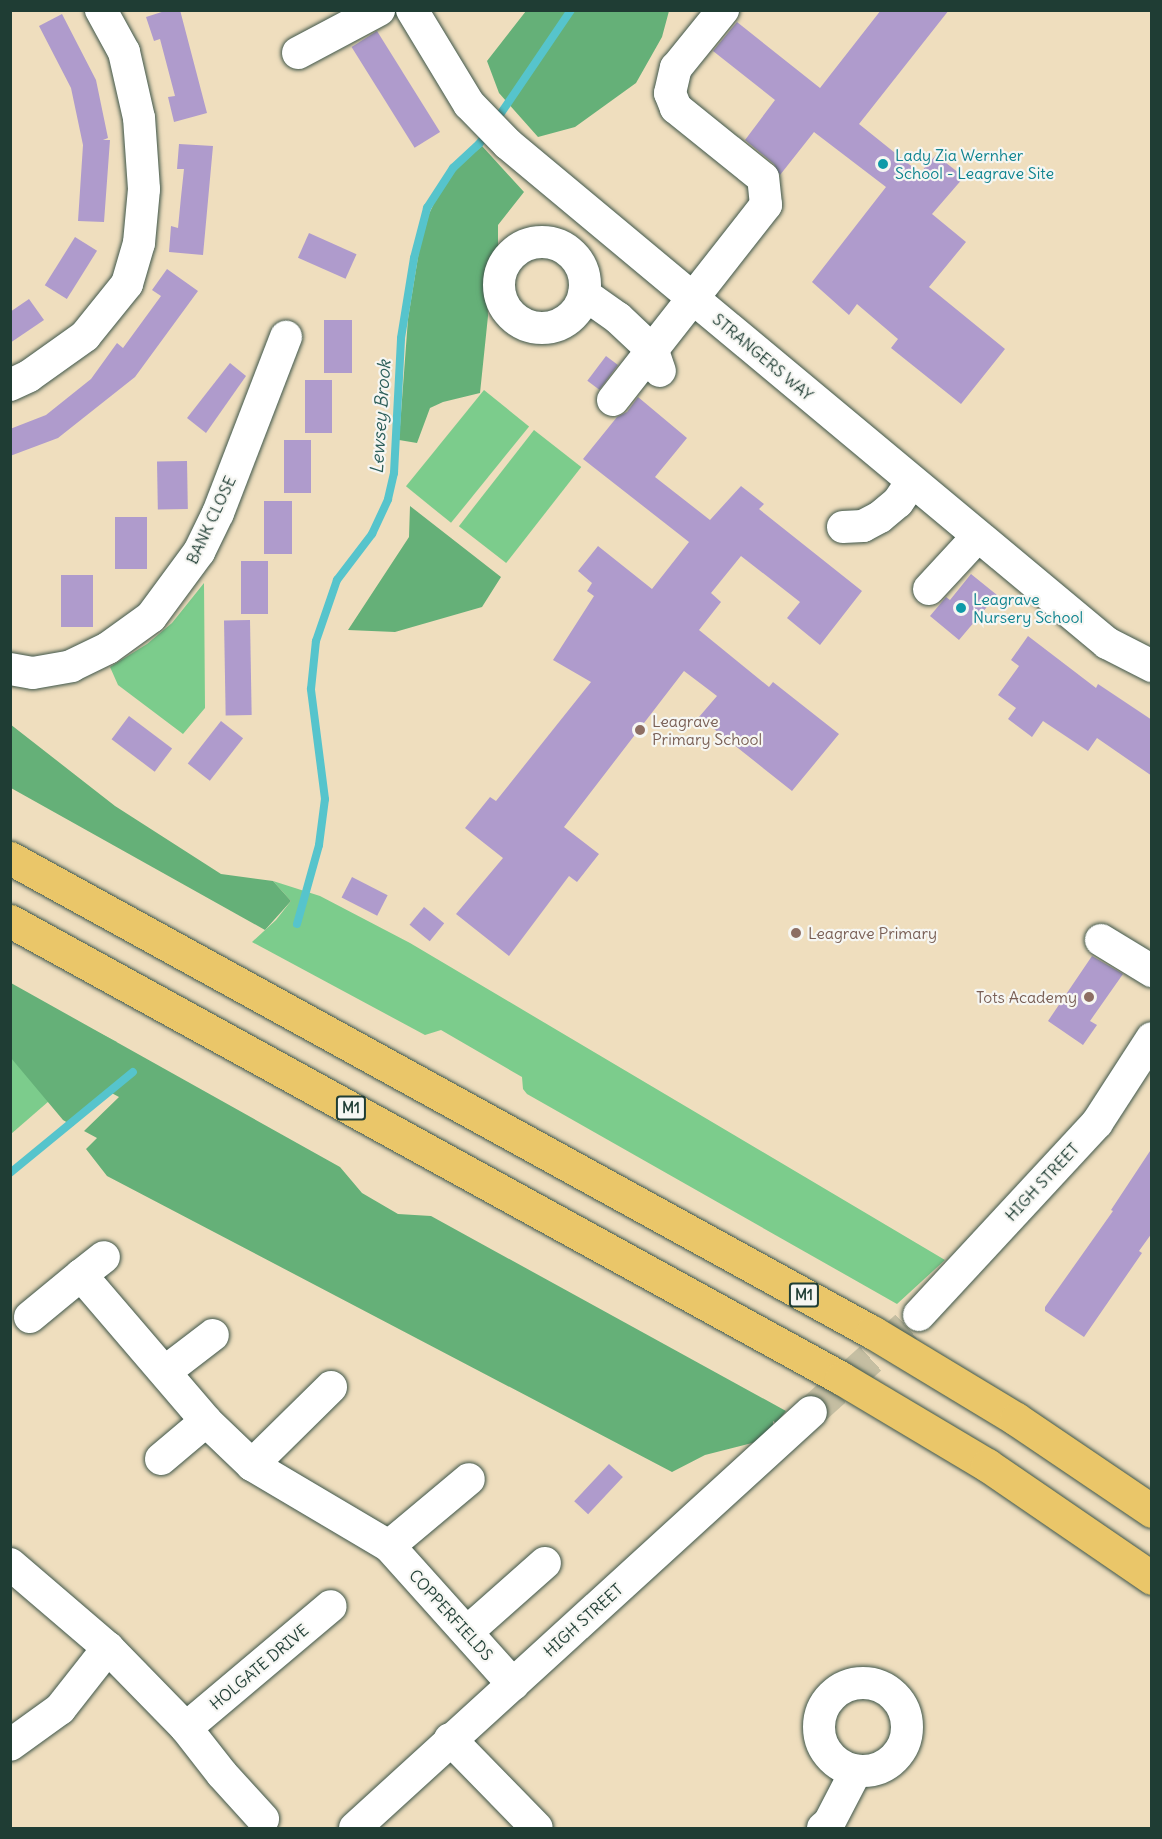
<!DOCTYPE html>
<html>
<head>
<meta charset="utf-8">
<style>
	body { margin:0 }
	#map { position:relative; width:1162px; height:1839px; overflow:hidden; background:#efdebe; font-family:Delius,sans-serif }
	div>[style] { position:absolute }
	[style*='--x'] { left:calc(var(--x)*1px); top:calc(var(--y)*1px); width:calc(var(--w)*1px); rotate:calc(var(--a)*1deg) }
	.green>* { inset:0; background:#7ccc8c; transform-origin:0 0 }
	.forest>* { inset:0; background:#65b078 }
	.stream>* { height:8px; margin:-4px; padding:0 4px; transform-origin:4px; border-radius:4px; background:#56c4cc }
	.building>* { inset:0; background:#af9bcc; transform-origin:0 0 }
	.minor-tunnel>* { height:32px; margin-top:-16px; transform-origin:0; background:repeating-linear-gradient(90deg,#c5bea2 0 32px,transparent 0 48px) }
	.roads { filter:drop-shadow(0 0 2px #3e5549) drop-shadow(0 0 2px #3e5549) }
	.minor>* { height:32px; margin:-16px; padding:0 16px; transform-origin:16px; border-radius:16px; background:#fff }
	.minor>.ring { margin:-16px; padding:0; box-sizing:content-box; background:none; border:32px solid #fff; border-radius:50% }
	.highway>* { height:33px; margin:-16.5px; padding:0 16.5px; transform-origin:16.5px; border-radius:16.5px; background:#eac669 }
	.dots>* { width:16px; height:16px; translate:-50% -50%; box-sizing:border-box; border:3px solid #f6f6f2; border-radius:50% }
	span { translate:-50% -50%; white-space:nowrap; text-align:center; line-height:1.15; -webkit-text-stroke:4.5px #f6f6f2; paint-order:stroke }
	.shield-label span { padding:2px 4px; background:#f6f6f2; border:2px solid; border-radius:4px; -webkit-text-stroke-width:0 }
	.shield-label { font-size:15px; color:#1f3d34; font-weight:700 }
	.culture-label { font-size:16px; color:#0d838f }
	.left { translate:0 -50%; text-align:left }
	.street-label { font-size:16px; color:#1f3d34 }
	.education-label { font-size:16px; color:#785e54 }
	.right { translate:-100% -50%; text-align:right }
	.water-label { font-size:18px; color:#2d5f5a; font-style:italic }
	.frame { position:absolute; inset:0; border:12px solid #1f3d34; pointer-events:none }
</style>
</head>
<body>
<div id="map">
	<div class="green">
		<i style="left:484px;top:390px;width:58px;height:124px;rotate:39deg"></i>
		<i style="left:534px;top:430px;width:60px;height:122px;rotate:38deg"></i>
		<i style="clip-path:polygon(204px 583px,205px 708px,183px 734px,118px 685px,110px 667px,147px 644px,172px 623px)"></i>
		<i style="clip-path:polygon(273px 881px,320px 896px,410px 943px,945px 1260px,897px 1304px,527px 1094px,523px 1089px,522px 1077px,441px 1030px,425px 1035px,252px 942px,276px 920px,291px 901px)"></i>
		<i style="clip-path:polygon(10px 987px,117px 1042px,11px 1134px,10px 1134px)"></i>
	</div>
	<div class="forest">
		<i style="clip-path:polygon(526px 11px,526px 10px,669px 11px,662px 37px,636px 83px,575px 127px,538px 137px,499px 93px,487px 61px)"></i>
		<i style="clip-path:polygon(482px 146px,524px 192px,498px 225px,498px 258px,487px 288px,488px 316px,480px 393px,443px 402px,430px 408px,417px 443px,399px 440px,408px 319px,419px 251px,429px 214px,438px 195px,457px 168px)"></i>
		<i style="clip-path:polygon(410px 506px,501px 577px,482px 607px,395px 632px,348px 630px,409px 537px)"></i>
		<i style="clip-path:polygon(10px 724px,115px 806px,221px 874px,273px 881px,291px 901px,265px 930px,11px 788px)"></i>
		<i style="clip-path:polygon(11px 983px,340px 1167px,362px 1193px,398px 1214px,431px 1216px,786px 1411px,776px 1423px,773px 1421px,773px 1428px,760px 1441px,705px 1455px,672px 1472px,107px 1176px,86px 1149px,97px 1138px,84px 1131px,119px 1097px,106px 1090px,73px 1126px,63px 1120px,11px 1058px)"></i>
	</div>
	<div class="stream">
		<i style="--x:495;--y:122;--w:135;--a:-55.8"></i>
		<i style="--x:297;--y:924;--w:82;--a:-74.4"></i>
		<i style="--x:319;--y:845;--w:46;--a:-82.6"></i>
		<i style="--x:325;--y:799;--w:111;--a:-97.3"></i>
		<i style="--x:311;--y:689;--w:48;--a:-84.1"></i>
		<i style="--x:316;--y:641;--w:65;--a:-71"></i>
		<i style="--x:337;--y:580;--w:58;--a:-52.7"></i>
		<i style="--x:372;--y:534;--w:38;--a:-65"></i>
		<i style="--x:388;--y:499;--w:27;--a:-77"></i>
		<i style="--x:394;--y:473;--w:135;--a:-87"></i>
		<i style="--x:401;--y:338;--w:81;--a:-80.8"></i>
		<i style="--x:414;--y:258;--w:52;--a:-75.4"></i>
		<i style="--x:427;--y:208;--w:48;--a:-57"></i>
		<i style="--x:453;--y:168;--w:35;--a:-43"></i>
		<i style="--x:479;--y:144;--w:15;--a:-53"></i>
		<i style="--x:10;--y:1173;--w:159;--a:-39.4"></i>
	</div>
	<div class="building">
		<i style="clip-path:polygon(168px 10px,180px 10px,207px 113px,174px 122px,168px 97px,175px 96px,160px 39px,154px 41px,146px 17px)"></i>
		<i style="clip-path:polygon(881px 10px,949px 10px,859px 124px,920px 173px,936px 155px,964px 177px,932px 214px,966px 242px,929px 287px,1005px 349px,961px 404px,891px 348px,898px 339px,857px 304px,849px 315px,812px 282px,886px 187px,814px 132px,780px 175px,774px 164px,745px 140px,775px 100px,713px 51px,737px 22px,820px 88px)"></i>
		<i style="clip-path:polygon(62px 14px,96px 80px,108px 138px,103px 140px,110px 140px,104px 222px,78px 221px,83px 145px,71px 88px,39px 26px)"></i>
		<i style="left:377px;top:31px;width:119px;height:30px;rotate:58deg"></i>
		<i style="clip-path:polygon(179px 144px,213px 146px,203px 255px,169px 252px,171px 226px,178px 228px,181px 197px,184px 169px,177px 169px)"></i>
		<i style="left:309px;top:233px;width:52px;height:27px;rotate:24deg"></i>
		<i style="left:75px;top:237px;width:26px;height:57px;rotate:32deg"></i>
		<i style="clip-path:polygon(167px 269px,198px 291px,135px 377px,58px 438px,10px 456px,10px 429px,46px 415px,91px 379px,117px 343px,123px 348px,161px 296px,152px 290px)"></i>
		<i style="clip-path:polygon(29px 299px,44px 320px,10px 343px,10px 312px)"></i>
		<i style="left:324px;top:320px;width:28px;height:53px"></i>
		<i style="left:606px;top:356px;width:15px;height:31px;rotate:37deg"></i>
		<i style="clip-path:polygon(230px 363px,246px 376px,206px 433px,187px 418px)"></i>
		<i style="left:332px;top:380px;width:53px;height:27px;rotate:90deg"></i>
		<i style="clip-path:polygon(638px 397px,687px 438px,655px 477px,710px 520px,741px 486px,764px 504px,759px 509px,862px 591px,820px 645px,787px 618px,800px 602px,741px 556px,711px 593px,721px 602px,699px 630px,769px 687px,773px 682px,839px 734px,792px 791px,699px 717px,717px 696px,684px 671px,564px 827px,599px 854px,577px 882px,569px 876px,509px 956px,456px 914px,503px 858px,465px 828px,490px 797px,496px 801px,591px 682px,553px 660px,594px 596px,587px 591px,592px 583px,578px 571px,598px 546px,652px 589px,689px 542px,583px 459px,617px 417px,627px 412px)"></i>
		<i style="left:284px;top:440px;width:27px;height:53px"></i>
		<i style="left:187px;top:461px;width:48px;height:30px;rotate:89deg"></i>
		<i style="left:292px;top:501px;width:53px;height:28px;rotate:90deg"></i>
		<i style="left:115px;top:517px;width:32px;height:52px"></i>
		<i style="left:241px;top:561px;width:27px;height:53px"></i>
		<i style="clip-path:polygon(971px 574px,997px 595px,959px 640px,930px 616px,946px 597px,950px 600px)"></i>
		<i style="left:61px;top:575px;width:32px;height:52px"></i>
		<i style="left:250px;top:620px;width:95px;height:26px;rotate:89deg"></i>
		<i style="clip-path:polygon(1028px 636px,1096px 688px,1098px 684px,1152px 720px,1152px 776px,1097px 738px,1088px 751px,1043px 721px,1032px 737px,1008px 719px,1016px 708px,998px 695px,1019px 666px,1011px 660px)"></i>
		<i style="left:129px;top:716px;width:54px;height:29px;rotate:37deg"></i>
		<i style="left:221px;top:721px;width:28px;height:54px;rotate:38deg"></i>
		<i style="left:352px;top:877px;width:40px;height:23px;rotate:27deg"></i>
		<i style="left:424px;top:907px;width:26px;height:23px;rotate:39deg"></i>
		<i style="clip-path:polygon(1092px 956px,1123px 974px,1090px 1021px,1097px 1025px,1083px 1045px,1048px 1021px)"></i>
		<i style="clip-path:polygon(1152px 1148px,1152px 1233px,1139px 1251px,1142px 1253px,1084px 1337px,1045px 1311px,1045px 1307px,1113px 1211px,1111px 1210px)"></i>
		<i style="left:609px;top:1464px;width:19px;height:51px;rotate:43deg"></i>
	</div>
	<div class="minor-tunnel">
		<i style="--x:811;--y:1412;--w:145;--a:-41.9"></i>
	</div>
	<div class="roads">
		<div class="minor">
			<i style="--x:412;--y:10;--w:110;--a:58.8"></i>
			<i style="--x:469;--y:104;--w:56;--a:45.7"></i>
			<i style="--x:508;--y:144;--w:780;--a:39.8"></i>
			<i style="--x:1107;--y:643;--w:51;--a:27.1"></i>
			<i style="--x:298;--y:53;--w:92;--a:-28"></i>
			<i class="ring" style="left:499px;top:242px;width:54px;height:54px"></i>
			<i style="--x:584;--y:294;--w:42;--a:35.2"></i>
			<i style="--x:618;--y:318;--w:48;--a:43.3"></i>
			<i style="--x:653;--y:351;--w:21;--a:71"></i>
			<i style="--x:10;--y:385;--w:21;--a:-25"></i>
			<i style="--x:29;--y:376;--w:69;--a:-35.5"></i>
			<i style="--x:85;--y:336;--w:67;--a:-51.1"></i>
			<i style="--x:127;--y:284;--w:43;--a:-73.7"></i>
			<i style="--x:139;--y:243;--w:54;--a:-84.7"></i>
			<i style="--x:144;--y:189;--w:71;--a:-94"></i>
			<i style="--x:139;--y:118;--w:68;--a:-102.8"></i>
			<i style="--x:124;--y:52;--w:48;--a:-118.7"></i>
			<i style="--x:613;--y:400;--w:248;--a:-51.9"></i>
			<i style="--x:766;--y:205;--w:27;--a:-96"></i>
			<i style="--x:763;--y:178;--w:112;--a:-141.2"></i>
			<i style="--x:676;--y:108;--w:16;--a:-112"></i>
			<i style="--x:670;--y:93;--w:26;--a:-77"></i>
			<i style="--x:676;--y:68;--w:75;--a:-51"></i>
			<i style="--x:843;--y:527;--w:20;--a:-3"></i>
			<i style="--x:863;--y:526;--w:19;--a:-28"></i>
			<i style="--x:880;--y:517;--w:23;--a:-40"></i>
			<i style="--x:898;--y:502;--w:25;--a:-56"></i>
			<i style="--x:929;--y:589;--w:72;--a:-47.2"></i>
			<i style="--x:10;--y:669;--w:23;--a:10"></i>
			<i style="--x:33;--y:673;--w:39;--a:-10"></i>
			<i style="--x:71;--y:666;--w:41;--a:-25.9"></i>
			<i style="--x:108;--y:648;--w:53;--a:-35.8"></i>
			<i style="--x:151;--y:617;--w:81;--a:-53.6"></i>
			<i style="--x:199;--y:552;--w:43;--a:-64"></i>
			<i style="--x:218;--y:513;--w:189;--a:-68.9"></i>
			<i style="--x:1101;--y:940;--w:60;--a:31.3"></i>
			<i style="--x:81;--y:1275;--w:29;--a:-38"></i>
			<i style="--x:919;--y:1315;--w:262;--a:-47.2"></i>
			<i style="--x:1097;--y:1123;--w:101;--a:-57.1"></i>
			<i style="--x:30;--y:1317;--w:66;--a:-39.5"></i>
			<i style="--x:81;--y:1275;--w:192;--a:49.4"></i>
			<i style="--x:206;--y:1421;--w:64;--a:43.7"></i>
			<i style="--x:252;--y:1465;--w:159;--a:30.6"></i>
			<i style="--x:389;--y:1546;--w:186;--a:48.1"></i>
			<i style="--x:166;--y:1371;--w:59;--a:-37.5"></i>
			<i style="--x:161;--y:1459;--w:59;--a:-40.2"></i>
			<i style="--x:252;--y:1465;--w:111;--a:-44.6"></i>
			<i style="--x:389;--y:1546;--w:104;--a:-39.9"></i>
			<i style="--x:10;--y:1564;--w:129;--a:40.6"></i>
			<i style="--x:467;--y:1632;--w:104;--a:-41.5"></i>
			<i class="ring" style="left:819px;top:1683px;width:56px;height:56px"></i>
			<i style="--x:186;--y:1728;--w:189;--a:-40.1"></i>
			<i style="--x:450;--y:1739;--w:124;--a:45.7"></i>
			<i style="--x:10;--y:1745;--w:62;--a:-35.8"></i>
			<i style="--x:60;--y:1709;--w:78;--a:-51.8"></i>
			<i style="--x:108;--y:1648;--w:112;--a:45.7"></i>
			<i style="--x:186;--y:1728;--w:58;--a:52"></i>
			<i style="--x:222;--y:1774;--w:61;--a:47.7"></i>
			<i style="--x:355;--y:1828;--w:617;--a:-42.37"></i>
			<i style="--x:823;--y:1828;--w:8;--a:-40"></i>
			<i style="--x:829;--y:1823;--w:59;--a:-62.6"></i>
		</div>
		<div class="highway">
			<i style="--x:10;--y:858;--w:984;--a:28.81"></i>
			<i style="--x:872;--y:1332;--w:168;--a:31.1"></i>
			<i style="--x:1016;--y:1419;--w:164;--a:34.1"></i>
			<i style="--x:10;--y:921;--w:948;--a:28.81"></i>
			<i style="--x:841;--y:1378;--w:170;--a:30.8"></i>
			<i style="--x:987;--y:1465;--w:200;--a:34.4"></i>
		</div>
	</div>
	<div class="dots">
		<i style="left:883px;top:164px;background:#0f9aa8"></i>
		<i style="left:961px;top:608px;background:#0f9aa8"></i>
		<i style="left:640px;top:730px;background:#8d6e63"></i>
		<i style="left:796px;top:933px;background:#8d6e63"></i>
		<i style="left:1089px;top:997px;background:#8d6e63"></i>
	</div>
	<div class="shield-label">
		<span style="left:351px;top:1108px">M1</span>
		<span style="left:804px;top:1295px">M1</span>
	</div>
	<div class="culture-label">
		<span class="left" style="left:895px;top:164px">Lady Zia Wernher<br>School - Leagrave Site</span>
		<span class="left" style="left:973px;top:608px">Leagrave<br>Nursery School</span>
	</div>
	<div class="street-label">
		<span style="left:763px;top:357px;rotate:40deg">STRANGERS WAY</span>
		<span style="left:211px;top:520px;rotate:-65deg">BANK CLOSE</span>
		<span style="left:1042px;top:1182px;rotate:-47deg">HIGH STREET</span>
		<span style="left:451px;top:1615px;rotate:48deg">COPPERFIELDS</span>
		<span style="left:583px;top:1620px;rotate:-42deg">HIGH STREET</span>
		<span style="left:259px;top:1667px;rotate:-40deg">HOLGATE DRIVE</span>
	</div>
	<div class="education-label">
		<span class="left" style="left:652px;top:730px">Leagrave<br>Primary School</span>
		<span class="left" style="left:808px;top:933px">Leagrave Primary</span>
		<span class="right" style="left:1077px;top:997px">Tots Academy</span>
	</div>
	<div class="water-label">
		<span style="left:381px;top:417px;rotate:-86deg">Lewsey Brook</span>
	</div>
	<div class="frame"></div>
</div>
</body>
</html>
